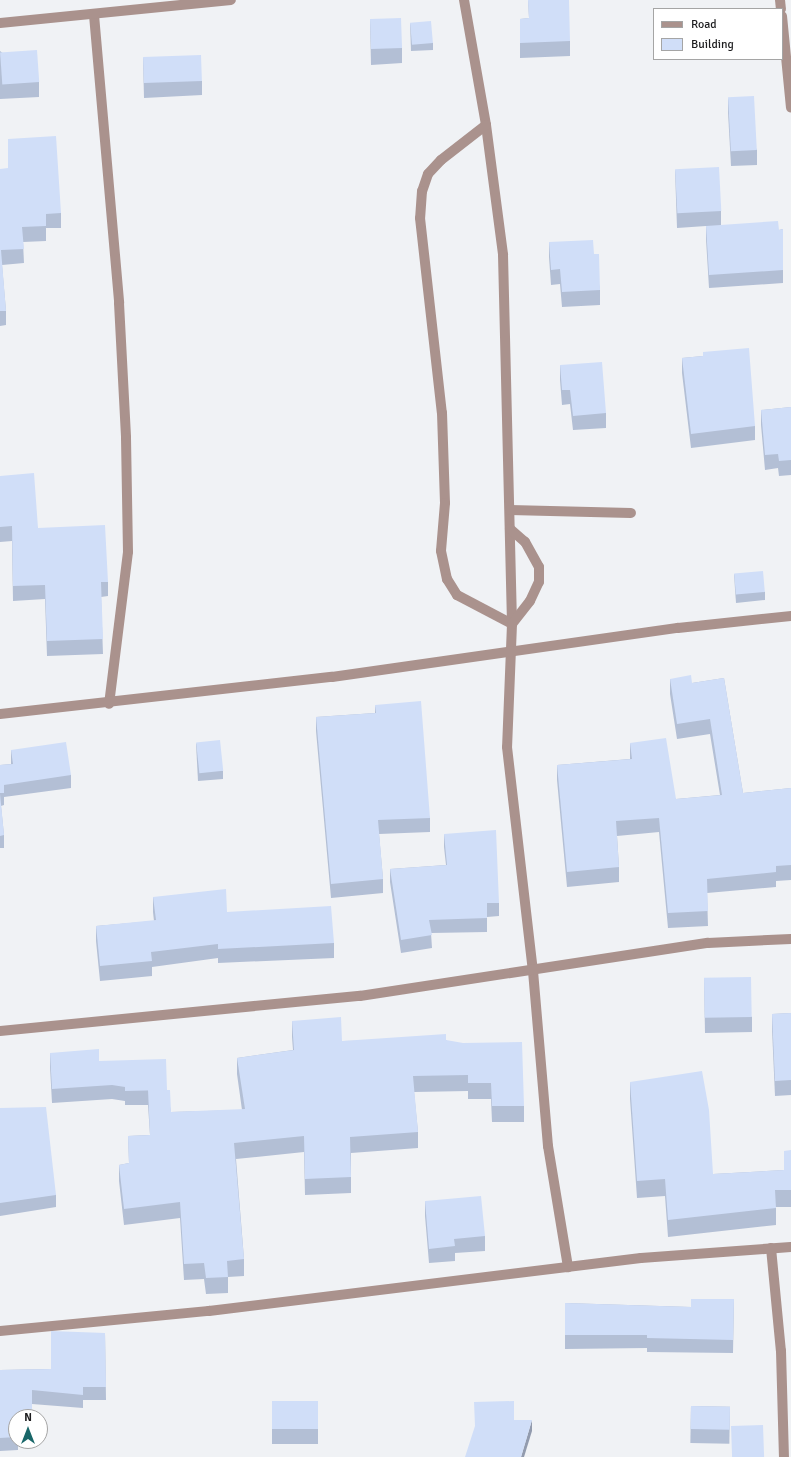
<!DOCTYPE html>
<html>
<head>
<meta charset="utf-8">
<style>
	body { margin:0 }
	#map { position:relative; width:791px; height:1457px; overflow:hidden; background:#f0f2f5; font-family:Signika,sans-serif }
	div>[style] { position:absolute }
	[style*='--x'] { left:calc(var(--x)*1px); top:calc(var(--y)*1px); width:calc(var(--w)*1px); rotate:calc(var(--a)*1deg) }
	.minor>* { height:10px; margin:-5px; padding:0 5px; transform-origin:5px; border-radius:5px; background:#aa928d }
	.wall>* { inset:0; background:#b3bfd5; transform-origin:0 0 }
	.shaded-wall>* { inset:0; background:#929bae }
	.building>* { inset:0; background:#d0def8; transform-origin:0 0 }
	span { translate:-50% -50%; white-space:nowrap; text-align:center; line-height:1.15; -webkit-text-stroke:3px #fff; paint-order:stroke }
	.legend { position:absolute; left:653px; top:8px; width:130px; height:52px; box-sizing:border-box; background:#fff; border:1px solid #a5a5a5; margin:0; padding:5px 7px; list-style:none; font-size:12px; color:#1d1d1f }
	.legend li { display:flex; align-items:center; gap:8px; height:20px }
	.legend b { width:20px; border:1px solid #a5a5a5 }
	.north { position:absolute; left:8px; top:1409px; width:40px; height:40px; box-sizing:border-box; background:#fff; border:1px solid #a5a5a5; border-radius:50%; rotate:0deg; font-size:11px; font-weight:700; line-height:16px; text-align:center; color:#1d1d1f }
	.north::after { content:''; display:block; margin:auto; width:14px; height:18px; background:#196769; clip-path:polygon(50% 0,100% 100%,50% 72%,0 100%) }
</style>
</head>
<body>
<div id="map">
	<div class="minor">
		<i style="--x:464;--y:0;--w:127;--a:80"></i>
		<i style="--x:486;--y:125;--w:131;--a:82.5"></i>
		<i style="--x:503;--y:255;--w:369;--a:88.6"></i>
		<i style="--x:512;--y:624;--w:123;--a:92.3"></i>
		<i style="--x:507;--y:747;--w:226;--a:83.4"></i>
		<i style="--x:533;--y:971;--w:176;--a:85.1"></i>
		<i style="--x:548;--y:1146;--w:123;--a:80.6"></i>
		<i style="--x:780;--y:0;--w:9;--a:84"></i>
		<i style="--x:94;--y:15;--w:289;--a:85"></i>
		<i style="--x:119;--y:303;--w:135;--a:87"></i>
		<i style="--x:126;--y:438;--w:114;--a:89"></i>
		<i style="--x:128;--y:552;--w:153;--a:97.1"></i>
		<i style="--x:782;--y:16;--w:92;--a:84.4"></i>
		<i style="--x:0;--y:23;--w:232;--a:-5.7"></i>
		<i style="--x:486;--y:125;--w:57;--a:142.1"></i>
		<i style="--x:441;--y:160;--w:19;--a:133"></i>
		<i style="--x:428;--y:174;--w:18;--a:109"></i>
		<i style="--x:422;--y:191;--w:27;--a:94"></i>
		<i style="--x:420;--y:218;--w:196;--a:83.6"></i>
		<i style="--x:442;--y:413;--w:90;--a:88.1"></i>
		<i style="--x:445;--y:503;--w:48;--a:94.8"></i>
		<i style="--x:441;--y:551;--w:29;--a:78"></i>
		<i style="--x:447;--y:579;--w:19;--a:58"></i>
		<i style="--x:457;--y:595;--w:62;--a:27.8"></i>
		<i style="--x:512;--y:624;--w:29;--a:-52"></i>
		<i style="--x:530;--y:601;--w:21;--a:-65"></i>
		<i style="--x:539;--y:582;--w:15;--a:-90"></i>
		<i style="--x:539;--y:567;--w:29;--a:-119"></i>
		<i style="--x:525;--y:542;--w:20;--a:-139"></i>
		<i style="--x:510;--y:510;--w:121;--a:1.4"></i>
		<i style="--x:0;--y:714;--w:334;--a:-6.4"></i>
		<i style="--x:332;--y:677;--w:349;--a:-8.1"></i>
		<i style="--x:678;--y:628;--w:114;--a:-6.1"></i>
		<i style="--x:0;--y:1031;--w:362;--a:-5.6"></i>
		<i style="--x:360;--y:996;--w:352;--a:-8.7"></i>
		<i style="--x:708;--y:943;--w:83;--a:-2.8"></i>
		<i style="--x:771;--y:1248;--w:103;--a:84.5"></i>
		<i style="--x:781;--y:1351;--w:106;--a:88.4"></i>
		<i style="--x:0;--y:1331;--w:210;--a:-5.5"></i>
		<i style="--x:209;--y:1311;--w:435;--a:-7"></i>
		<i style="--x:641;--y:1258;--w:150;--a:-4.2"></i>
	</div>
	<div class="wall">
		<i style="clip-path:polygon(528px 0,570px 41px,570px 56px,520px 58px,520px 19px,529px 18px)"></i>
		<i style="clip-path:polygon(370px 20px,402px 48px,402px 63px,371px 65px)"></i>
		<i style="clip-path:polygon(410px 23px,433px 43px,433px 50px,411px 51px)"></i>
		<i style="clip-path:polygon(0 51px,39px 82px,39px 97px,0 99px)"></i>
		<i style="clip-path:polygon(143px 58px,202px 81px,202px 95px,144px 98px)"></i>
		<i style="clip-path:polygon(728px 98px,757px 150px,757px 165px,731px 166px,728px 112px)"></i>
		<i style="clip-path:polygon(0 169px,61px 213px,61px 228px,46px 228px,46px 241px,23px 242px,24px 263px,2px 265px,6px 311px,6px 325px,0 326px)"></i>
		<i style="clip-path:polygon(675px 170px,721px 211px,721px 225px,779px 230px,783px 229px,783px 283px,709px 288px,706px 239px,706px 226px,677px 228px)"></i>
		<i style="clip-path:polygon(549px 242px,594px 254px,600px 290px,600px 305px,562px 307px,560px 284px,551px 285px,549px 257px)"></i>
		<i style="clip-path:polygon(703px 352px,755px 426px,755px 440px,691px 448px,682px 373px,682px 358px,703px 356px)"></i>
		<i style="clip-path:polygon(560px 365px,606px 413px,606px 428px,573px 430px,570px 404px,562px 405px,560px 380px)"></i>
		<i style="clip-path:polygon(791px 407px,791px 475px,779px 476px,778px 468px,765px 470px,761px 425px,761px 410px)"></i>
		<i style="clip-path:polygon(0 476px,38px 528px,108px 582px,108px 596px,101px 597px,103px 654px,47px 656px,45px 599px,13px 601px,12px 541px,0 542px)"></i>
		<i style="clip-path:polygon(734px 574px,765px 592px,765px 600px,736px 603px)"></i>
		<i style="clip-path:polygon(724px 678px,743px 793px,791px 788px,791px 880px,776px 881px,776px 887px,707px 893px,708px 926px,668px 928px,659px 832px,617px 836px,619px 867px,619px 882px,567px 887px,557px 780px,557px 765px,630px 759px,630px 743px,676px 799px,720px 795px,710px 734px,677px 739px,670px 694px,670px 679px,692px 683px)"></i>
		<i style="clip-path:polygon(375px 705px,430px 818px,430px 832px,379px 834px,383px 879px,383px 893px,331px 898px,316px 731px,316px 717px,375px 713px)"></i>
		<i style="clip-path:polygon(196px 743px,223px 771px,223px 779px,198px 781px)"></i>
		<i style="clip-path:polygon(11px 750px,71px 775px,71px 788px,4px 797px,4px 805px,1px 806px,4px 835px,4px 848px,0 848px,0 765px,11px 764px)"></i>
		<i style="clip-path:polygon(444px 834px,499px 903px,499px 916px,487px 917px,487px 932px,431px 933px,432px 948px,401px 953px,390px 882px,390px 869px,446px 865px,444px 847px)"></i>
		<i style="clip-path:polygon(153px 897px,227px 912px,334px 943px,334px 958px,218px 963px,218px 958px,152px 967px,152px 976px,100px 981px,96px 941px,96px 926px,154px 921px,153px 912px)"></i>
		<i style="clip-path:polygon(704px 979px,752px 1017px,752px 1032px,705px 1033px)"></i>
		<i style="clip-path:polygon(791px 1013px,791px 1095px,775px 1096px,772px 1029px,772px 1014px)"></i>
		<i style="clip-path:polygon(292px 1021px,342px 1041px,446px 1040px,524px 1106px,524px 1122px,492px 1122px,491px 1099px,468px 1099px,468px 1091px,414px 1092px,418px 1132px,418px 1148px,351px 1153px,351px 1193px,305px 1195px,304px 1152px,236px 1159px,244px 1259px,244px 1276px,228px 1277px,228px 1293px,206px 1294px,204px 1279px,184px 1280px,180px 1218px,124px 1225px,119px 1181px,119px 1165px,129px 1163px,128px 1136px,150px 1135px,148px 1105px,125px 1105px,125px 1101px,112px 1099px,52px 1103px,50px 1067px,50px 1053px,99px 1061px,167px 1090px,171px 1112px,242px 1110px,237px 1074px,237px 1058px,293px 1050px,292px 1037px)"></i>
		<i style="clip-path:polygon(630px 1082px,713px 1174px,784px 1170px,791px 1150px,791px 1207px,776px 1207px,776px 1225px,668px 1237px,665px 1196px,637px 1198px,630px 1099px)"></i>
		<i style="clip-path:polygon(0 1108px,56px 1195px,56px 1207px,0 1216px)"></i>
		<i style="clip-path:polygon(425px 1201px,485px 1236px,485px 1251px,455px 1253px,455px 1261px,429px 1263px,425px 1216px)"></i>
		<i style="clip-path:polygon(734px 1299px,733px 1353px,647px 1352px,647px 1348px,565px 1349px,565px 1303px,691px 1307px)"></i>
		<i style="clip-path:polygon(105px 1333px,106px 1400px,83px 1400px,83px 1408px,32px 1404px,32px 1417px,16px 1417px,16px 1441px,18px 1441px,18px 1450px,0 1451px,0 1370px,51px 1369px)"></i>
		<i style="left:272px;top:1401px;width:46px;height:43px"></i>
		<i style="left:691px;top:1406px;width:39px;height:37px;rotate:1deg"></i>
	</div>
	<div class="shaded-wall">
		<i style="clip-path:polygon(532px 1420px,532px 1431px,524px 1457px,521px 1457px)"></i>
	</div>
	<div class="building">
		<i style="clip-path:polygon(528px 0,569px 0,570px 41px,520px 43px,520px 19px,529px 18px)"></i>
		<i style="left:401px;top:18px;width:30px;height:31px;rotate:88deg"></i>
		<i style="left:431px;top:21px;width:22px;height:21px;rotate:85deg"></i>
		<i style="left:37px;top:50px;width:32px;height:37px;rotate:86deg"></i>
		<i style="left:201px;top:55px;width:26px;height:58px;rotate:88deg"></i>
		<i style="left:754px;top:96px;width:54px;height:26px;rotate:87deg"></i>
		<i style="clip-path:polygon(56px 136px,61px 213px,46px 214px,46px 226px,22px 227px,24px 249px,1px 250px,6px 311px,0 311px,0 169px,8px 168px,8px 139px)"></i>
		<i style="left:719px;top:167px;width:44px;height:44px;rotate:87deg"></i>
		<i style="clip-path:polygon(778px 221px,779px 230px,783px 229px,783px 270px,709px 275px,706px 226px)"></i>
		<i style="clip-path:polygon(593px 240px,594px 254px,599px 254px,600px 290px,562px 292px,560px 269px,551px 270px,549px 242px)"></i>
		<i style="clip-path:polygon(749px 348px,755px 426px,691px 434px,682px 358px,703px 356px,703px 352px)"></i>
		<i style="clip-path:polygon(602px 362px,606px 413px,573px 416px,570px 390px,562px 390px,560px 365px)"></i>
		<i style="clip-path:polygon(791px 407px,791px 460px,779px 461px,778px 454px,765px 455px,761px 410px)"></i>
		<i style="clip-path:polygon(34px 473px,38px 528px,105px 525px,108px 582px,101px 582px,103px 639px,47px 641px,45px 585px,13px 586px,12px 526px,0 527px,0 476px)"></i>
		<i style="left:763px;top:571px;width:21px;height:29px;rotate:85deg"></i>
		<i style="clip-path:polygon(691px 675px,692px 683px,724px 678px,743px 793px,791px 788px,791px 865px,776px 866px,776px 872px,707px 879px,708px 911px,668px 913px,659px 818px,616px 821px,619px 867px,567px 872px,557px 765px,632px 759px,630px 743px,666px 738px,676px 799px,722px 795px,710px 719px,677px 724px,670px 679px)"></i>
		<i style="clip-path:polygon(421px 701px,430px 818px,378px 820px,383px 879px,331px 884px,316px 717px,376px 713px,375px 705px)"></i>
		<i style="left:220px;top:740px;width:31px;height:24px;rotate:84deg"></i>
		<i style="clip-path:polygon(66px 742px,71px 775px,4px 785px,4px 793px,0 793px,0 765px,13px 764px,11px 750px)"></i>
		<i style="clip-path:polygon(0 794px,4px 835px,0 836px)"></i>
		<i style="clip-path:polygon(496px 830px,499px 903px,487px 903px,487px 918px,429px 920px,432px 935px,401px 940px,390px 869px,447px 865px,444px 834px)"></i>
		<i style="clip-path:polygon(226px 889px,227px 912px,331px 906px,334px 943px,218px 949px,218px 944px,151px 952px,152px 961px,100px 966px,96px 926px,156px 920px,153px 897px)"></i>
		<i style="left:751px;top:977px;width:40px;height:47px;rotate:89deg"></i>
		<i style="clip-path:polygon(791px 1013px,791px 1080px,775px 1081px,772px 1014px)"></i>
		<i style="clip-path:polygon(341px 1017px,342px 1041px,446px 1034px,446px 1040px,463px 1043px,522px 1042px,524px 1106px,492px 1106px,491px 1083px,468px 1083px,468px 1075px,413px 1076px,418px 1132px,350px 1137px,351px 1177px,305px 1179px,304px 1136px,234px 1143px,244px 1259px,227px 1261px,228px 1277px,206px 1278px,204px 1263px,184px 1264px,180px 1202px,124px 1209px,119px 1165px,129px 1163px,128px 1136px,150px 1135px,148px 1090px,170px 1090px,171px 1112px,245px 1109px,237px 1058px,294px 1050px,292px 1021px)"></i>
		<i style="clip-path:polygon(99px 1049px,99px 1061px,166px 1059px,167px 1090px,125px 1091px,125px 1087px,112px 1085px,52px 1089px,50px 1053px)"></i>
		<i style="clip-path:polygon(702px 1071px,709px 1110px,713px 1174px,784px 1170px,784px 1151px,791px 1150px,791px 1190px,775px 1190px,776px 1208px,668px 1220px,665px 1179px,637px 1181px,630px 1082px)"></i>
		<i style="clip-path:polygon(46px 1107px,56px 1195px,0 1203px,0 1108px)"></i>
		<i style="clip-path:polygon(481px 1196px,485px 1236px,454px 1239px,455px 1246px,429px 1249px,425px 1201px)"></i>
		<i style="clip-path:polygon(691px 1299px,734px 1299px,733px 1340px,647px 1338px,647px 1335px,565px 1335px,565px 1303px,691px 1307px)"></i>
		<i style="clip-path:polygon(51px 1331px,105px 1333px,106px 1387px,83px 1387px,83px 1395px,32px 1390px,32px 1413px,16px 1414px,16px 1437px,0 1438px,0 1370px,51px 1369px)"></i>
		<i style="left:272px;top:1401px;width:46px;height:28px"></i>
		<i style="clip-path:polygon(514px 1401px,514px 1420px,532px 1420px,521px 1457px,465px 1457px,475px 1426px,474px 1402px)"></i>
		<i style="left:691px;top:1406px;width:39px;height:23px;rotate:1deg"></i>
		<i style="left:763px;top:1425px;width:32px;height:32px;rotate:88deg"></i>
	</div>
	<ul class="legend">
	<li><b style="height:5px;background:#aa928d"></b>Road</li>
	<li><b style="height:11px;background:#d0def8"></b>Building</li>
	</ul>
	<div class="north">N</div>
</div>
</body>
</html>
